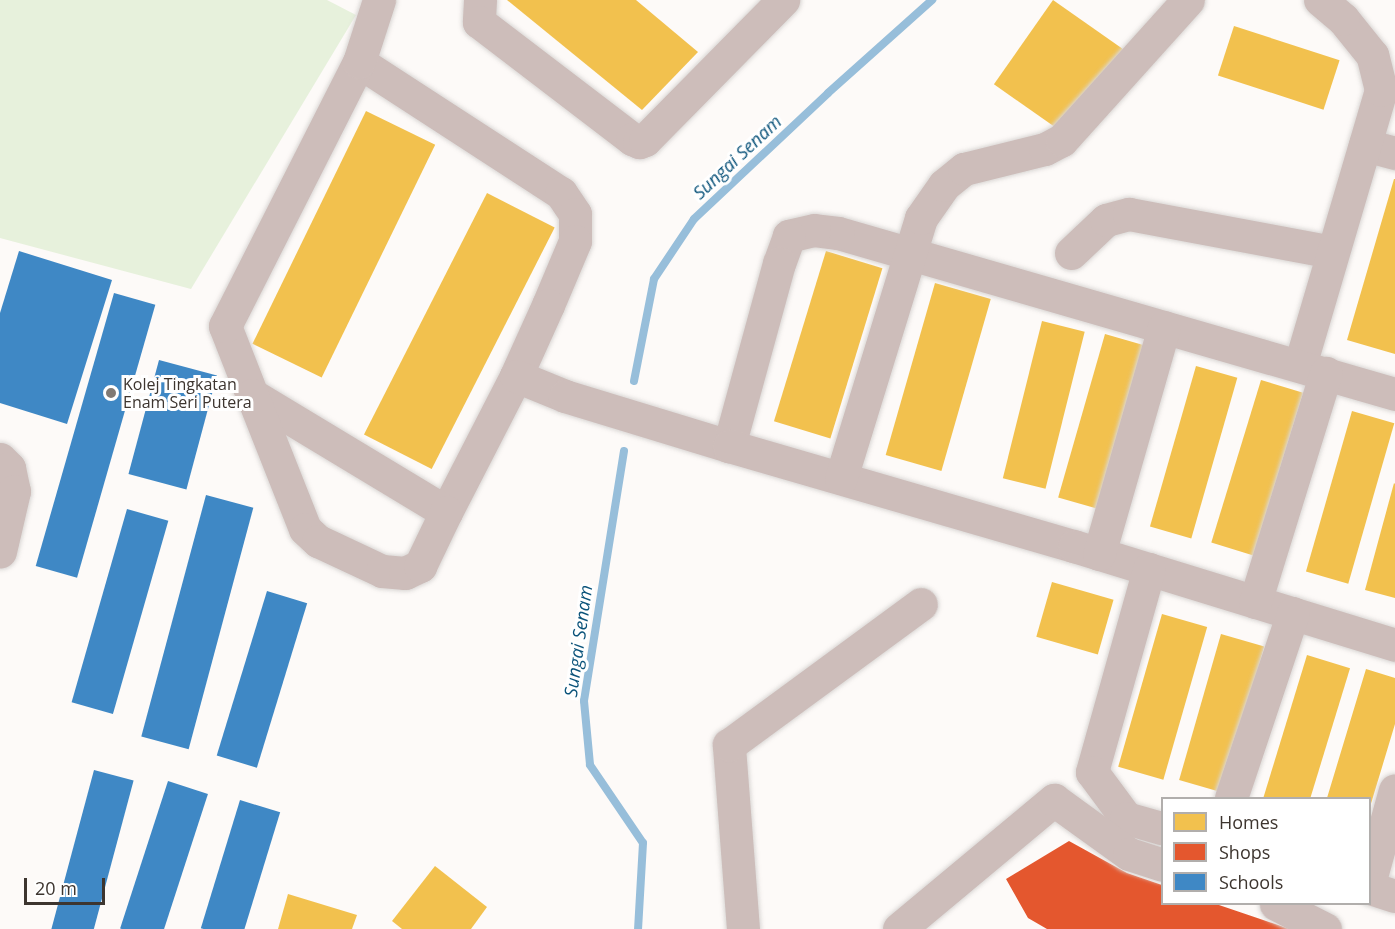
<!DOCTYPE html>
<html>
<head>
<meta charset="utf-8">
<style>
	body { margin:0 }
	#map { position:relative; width:1395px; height:929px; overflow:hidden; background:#fdfaf8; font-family:"Open Sans",sans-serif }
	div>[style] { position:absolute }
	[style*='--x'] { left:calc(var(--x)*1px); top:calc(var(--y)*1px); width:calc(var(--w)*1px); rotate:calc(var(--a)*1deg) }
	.green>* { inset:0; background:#e7f1dc }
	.homes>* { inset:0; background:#f2c14e; transform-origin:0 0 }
	.shops>* { inset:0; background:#e4572e }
	.schools>* { inset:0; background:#3f88c5; transform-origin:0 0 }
	.stream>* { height:8px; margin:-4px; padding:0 4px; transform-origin:4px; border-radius:4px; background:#97beda }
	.roads { filter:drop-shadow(0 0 2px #dad7d5) drop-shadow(0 0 2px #dad7d5) }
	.minor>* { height:33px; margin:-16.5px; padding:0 16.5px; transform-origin:16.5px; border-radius:16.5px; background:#cdbdba }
	.dots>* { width:16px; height:16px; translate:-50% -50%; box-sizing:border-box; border:3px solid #fff; border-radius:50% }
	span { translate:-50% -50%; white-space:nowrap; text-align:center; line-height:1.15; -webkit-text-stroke:6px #fff; paint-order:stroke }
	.poi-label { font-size:16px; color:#3d352f }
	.left { translate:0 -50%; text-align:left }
	.water-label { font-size:18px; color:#0b537a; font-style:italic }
	.legend { position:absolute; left:1161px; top:797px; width:210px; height:108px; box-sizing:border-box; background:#fff; border:2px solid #b1aeac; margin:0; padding:8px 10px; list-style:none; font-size:18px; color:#3d352f }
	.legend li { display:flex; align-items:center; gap:12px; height:30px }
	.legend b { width:30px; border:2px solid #b1aeac }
	.scale { position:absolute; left:24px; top:878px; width:81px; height:27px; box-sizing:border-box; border:3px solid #3d352f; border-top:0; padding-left:8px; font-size:18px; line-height:21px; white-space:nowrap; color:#3d352f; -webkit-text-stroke:4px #fff; paint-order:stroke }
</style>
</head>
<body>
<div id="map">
	<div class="green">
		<i style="clip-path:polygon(0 0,327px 0,356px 15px,191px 289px,0 238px)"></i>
	</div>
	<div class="homes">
		<i style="clip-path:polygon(507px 0,636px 0,698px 52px,642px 110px)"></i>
		<i style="left:1053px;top:0;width:87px;height:103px;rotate:35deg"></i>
		<i style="left:1234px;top:26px;width:111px;height:52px;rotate:18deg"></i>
		<i style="left:366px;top:111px;width:77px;height:259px;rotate:26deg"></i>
		<i style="clip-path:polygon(1394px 179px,1395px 179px,1395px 354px,1347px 340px)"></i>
		<i style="left:487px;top:193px;width:76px;height:271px;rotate:27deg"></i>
		<i style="left:826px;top:251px;width:59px;height:178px;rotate:17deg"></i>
		<i style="left:935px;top:283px;width:58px;height:179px;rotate:16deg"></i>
		<i style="left:1042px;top:321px;width:44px;height:162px;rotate:14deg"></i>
		<i style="left:1105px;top:334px;width:46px;height:170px;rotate:16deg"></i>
		<i style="left:1196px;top:366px;width:43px;height:167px;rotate:16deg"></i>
		<i style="left:1261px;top:380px;width:44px;height:170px;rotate:17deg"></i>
		<i style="left:1352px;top:411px;width:44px;height:167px;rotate:16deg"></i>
		<i style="clip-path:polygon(1394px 483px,1395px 484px,1395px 598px,1365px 590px)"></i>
		<i style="left:1052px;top:582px;width:64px;height:57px;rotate:16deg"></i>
		<i style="left:1162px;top:614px;width:47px;height:159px;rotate:16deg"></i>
		<i style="left:1221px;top:634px;width:45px;height:152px;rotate:16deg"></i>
		<i style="left:1307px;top:655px;width:45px;height:149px;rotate:17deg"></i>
		<i style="clip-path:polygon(1366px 669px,1395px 678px,1395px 724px,1370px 807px,1370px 798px,1327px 798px)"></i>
		<i style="clip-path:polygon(435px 866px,487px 907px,471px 929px,402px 929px,392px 921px)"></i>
		<i style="clip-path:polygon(288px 894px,357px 915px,352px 929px,278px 929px)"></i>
	</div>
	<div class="shops">
		<i style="clip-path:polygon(1069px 841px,1127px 873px,1162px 885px,1162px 904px,1216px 904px,1290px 929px,1047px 929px,1028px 918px,1006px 879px)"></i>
	</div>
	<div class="schools">
		<i style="clip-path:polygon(19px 251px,112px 280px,67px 424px,0 403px,0 313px)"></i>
		<i style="left:114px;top:293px;width:43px;height:284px;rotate:16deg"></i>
		<i style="left:159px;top:360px;width:60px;height:118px;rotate:15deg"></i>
		<i style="left:206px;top:495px;width:49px;height:250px;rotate:15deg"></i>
		<i style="left:127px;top:509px;width:43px;height:201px;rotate:16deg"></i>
		<i style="left:267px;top:591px;width:42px;height:172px;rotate:17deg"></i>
		<i style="left:94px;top:770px;width:41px;height:166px;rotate:15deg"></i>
		<i style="left:168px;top:781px;width:42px;height:155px;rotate:18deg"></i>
		<i style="left:240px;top:800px;width:42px;height:134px;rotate:17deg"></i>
	</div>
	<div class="stream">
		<i style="--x:634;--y:381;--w:104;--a:-78.9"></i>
		<i style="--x:654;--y:279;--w:72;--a:-56.3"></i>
		<i style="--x:694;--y:219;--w:184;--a:-43.2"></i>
		<i style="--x:828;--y:93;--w:140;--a:-41.8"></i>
		<i style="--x:624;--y:451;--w:253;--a:99.1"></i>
		<i style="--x:584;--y:701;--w:64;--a:84.6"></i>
		<i style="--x:590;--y:765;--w:94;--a:55.8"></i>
		<i style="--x:643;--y:843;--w:86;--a:93.3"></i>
	</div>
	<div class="roads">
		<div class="minor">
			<i style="--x:480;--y:0;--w:22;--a:93"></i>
			<i style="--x:479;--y:22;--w:193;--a:37.4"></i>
			<i style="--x:632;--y:139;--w:8;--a:23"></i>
			<i style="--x:639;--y:142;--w:6;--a:-18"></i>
			<i style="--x:645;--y:140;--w:197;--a:-45.4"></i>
			<i style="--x:359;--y:62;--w:241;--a:33"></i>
			<i style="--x:561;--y:193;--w:25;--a:56"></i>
			<i style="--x:575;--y:214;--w:27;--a:90"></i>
			<i style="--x:575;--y:241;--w:69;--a:112.9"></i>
			<i style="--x:548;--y:305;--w:78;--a:114.3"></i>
			<i style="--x:516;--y:376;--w:153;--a:117.2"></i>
			<i style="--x:446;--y:512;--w:227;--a:-148.9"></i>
			<i style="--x:252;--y:395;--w:74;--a:-111.4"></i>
			<i style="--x:225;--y:326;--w:296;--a:-63.1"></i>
			<i style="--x:359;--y:62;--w:65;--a:-72.1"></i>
			<i style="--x:1365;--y:145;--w:31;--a:15"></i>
			<i style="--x:1071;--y:253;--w:48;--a:-43.3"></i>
			<i style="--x:1106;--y:220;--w:24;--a:-15"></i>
			<i style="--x:1129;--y:214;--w:207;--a:10.6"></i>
			<i style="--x:1300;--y:365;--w:287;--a:-73.6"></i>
			<i style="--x:1381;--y:90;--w:36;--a:-104"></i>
			<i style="--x:1372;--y:55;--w:46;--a:-128.9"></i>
			<i style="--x:1343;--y:19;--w:30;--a:-140"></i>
			<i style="--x:516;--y:376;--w:53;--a:22.2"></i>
			<i style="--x:565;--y:396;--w:171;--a:17"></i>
			<i style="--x:1395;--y:394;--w:580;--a:-163.88"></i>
			<i style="--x:838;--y:233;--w:24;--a:-173"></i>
			<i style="--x:814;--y:230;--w:26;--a:167"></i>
			<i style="--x:789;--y:236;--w:29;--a:110"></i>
			<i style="--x:779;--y:263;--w:190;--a:105.3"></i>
			<i style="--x:729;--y:446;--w:359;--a:16.2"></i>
			<i style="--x:1074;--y:546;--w:336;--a:17.1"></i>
			<i style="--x:252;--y:395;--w:144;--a:68.4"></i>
			<i style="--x:305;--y:529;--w:18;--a:43"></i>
			<i style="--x:318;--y:541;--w:71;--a:25.1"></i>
			<i style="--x:382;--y:571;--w:23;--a:5"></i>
			<i style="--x:405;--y:573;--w:17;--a:-25"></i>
			<i style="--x:420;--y:566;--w:60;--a:-64.3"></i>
			<i style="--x:0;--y:459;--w:13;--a:45"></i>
			<i style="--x:9;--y:468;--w:24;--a:78"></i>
			<i style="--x:14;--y:491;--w:62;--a:103.1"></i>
			<i style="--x:841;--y:478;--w:272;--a:-72.9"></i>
			<i style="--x:921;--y:218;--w:40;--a:-55.1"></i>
			<i style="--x:944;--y:185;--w:26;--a:-39"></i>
			<i style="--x:964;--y:169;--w:83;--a:-13.9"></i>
			<i style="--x:1045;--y:149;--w:19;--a:-28"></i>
			<i style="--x:1062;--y:140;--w:188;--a:-48"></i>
			<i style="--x:1099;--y:554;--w:236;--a:-74"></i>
			<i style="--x:1149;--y:569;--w:211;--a:105.7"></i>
			<i style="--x:1092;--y:772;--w:57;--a:53.5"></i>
			<i style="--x:1126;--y:818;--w:37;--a:16"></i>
			<i style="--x:1255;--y:602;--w:240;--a:-72.8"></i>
			<i style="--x:1231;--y:798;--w:195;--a:-71.5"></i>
			<i style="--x:1370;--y:880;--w:93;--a:-74.5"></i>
			<i style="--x:1370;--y:888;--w:26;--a:18"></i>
			<i style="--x:1276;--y:904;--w:55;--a:27"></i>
			<i style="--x:743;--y:929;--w:185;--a:-94.4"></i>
			<i style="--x:729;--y:745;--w:238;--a:-36.3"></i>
			<i style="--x:899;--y:929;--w:202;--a:-39.8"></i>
			<i style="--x:1054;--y:800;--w:92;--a:35.8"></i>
			<i style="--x:1129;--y:854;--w:35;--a:18"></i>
		</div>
	</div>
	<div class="dots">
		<i style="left:111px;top:393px;background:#807a75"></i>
	</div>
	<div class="poi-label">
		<span class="left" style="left:123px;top:393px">Kolej Tingkatan<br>Enam Seri Putera</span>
	</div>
	<div class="water-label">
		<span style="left:737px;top:157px;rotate:-43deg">Sungai Senam</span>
		<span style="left:578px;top:641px;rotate:-82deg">Sungai Senam</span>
	</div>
	<ul class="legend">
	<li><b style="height:16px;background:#f2c14e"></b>Homes</li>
	<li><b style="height:16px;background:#e4572e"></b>Shops</li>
	<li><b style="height:16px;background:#3f88c5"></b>Schools</li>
	</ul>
	<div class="scale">20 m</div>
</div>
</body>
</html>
